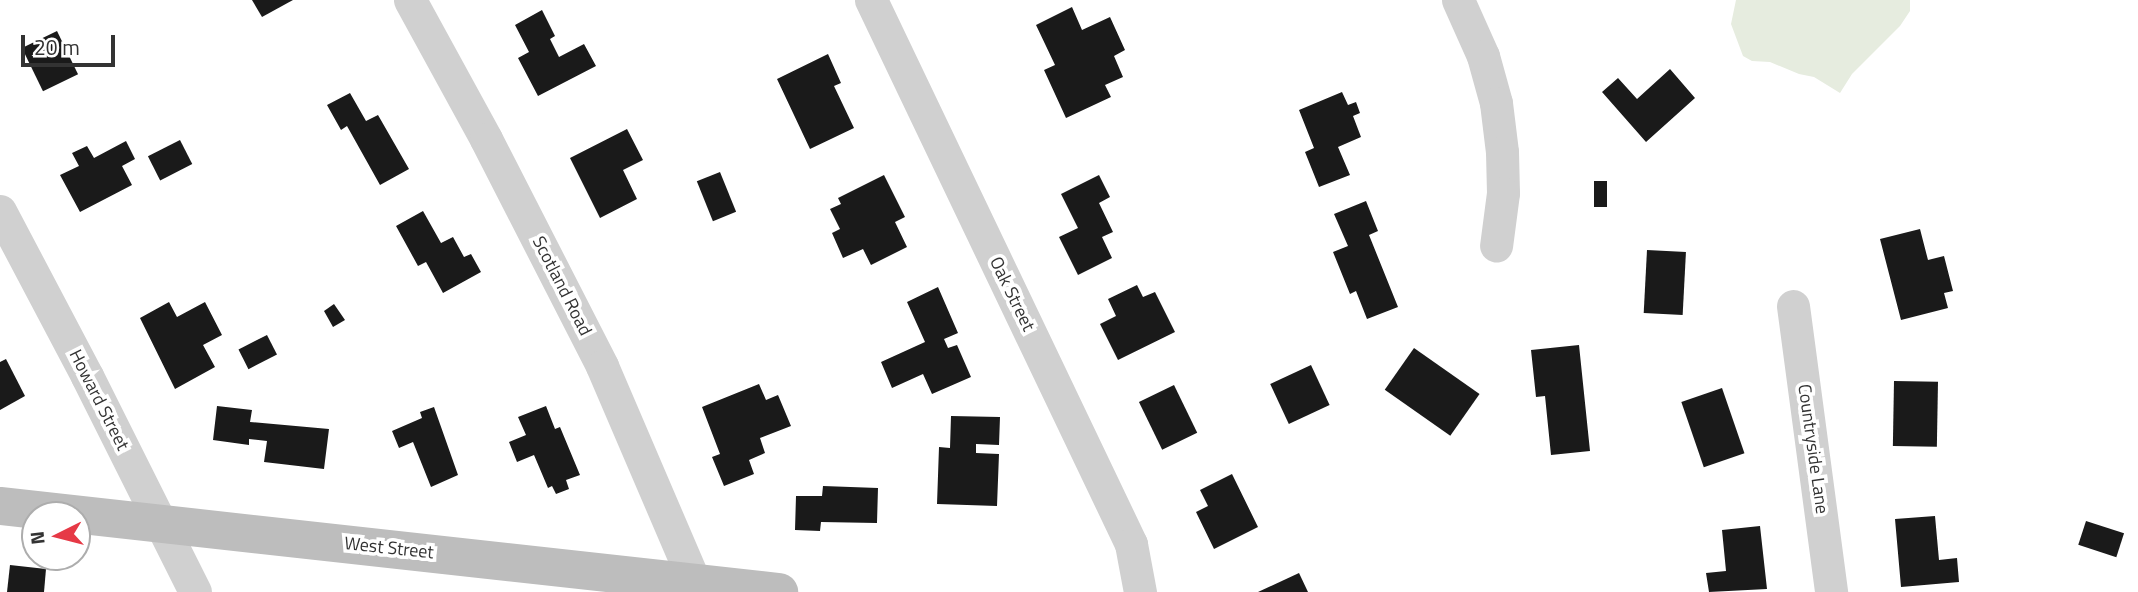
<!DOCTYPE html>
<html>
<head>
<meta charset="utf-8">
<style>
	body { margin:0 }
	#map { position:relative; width:2138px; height:592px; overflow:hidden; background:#fff; font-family:"Titillium Web",sans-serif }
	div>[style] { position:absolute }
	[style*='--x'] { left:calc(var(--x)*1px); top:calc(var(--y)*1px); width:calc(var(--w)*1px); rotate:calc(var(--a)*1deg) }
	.green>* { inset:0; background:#e6ecdf }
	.building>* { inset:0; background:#1a1a1a; transform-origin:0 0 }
	.street>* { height:33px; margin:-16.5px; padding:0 16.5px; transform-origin:16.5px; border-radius:16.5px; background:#d0d0d0 }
	.secondary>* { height:38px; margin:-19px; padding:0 19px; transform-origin:19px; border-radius:19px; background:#bdbdbd }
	span { translate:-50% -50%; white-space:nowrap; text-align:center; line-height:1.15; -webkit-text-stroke:7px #fff; paint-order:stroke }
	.street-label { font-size:18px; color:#333 }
	.north { position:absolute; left:21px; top:501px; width:70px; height:70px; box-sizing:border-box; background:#fff; border:2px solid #adadad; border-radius:50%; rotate:264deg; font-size:19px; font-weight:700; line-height:28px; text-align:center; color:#333 }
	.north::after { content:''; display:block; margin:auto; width:24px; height:32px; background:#e63946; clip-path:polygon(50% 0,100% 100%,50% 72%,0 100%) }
	.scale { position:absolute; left:21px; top:35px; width:94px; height:32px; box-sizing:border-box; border:4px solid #333; border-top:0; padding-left:9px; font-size:21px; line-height:24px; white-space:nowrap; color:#333; -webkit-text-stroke:5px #fff; paint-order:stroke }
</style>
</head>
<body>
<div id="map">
	<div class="green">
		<i style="clip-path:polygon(1736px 0,1910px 0,1910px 11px,1900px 26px,1852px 74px,1840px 93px,1814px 77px,1799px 74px,1770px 62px,1752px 61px,1743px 56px,1731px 24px)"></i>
	</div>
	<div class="building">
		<i style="clip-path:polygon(252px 0,293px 0,262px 17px)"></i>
		<i style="clip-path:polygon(1072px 7px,1082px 30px,1110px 17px,1125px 50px,1114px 56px,1123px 77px,1105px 85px,1111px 97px,1066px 118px,1044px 70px,1055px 65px,1036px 25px)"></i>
		<i style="clip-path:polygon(542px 10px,555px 36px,550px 39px,559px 57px,584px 44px,596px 66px,538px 96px,518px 58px,529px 52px,515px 25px)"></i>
		<i style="left:57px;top:31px;width:48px;height:39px;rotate:64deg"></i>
		<i style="clip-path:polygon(828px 54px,841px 83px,834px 86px,854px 128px,810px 149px,777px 79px)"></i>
		<i style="clip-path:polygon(1670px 69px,1695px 98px,1646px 142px,1602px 92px,1618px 78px,1637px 99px)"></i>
		<i style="clip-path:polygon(1342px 92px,1348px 105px,1356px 102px,1360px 113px,1353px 116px,1361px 137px,1338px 147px,1350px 175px,1319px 187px,1305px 152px,1314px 148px,1299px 110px)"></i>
		<i style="clip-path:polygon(350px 93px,366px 121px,378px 115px,409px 169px,380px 185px,347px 126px,341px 130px,327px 105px)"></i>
		<i style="clip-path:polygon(627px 129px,643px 160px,623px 170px,637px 199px,600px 218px,570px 158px)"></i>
		<i style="left:180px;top:140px;width:27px;height:36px;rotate:63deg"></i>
		<i style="clip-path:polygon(126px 141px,135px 159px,122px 166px,132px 185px,80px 212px,60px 175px,79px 166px,72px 153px,87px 146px,94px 158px)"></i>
		<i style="left:720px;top:172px;width:43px;height:25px;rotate:68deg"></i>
		<i style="clip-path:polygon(884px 175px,905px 217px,895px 222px,907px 247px,871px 265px,863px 249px,843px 258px,832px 233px,840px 229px,830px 209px,841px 204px,838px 198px)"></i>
		<i style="clip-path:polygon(1099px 175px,1110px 197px,1099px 203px,1113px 232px,1102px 237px,1112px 258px,1078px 275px,1059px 237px,1078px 228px,1061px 194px)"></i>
		<i style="left:1594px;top:181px;width:13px;height:26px"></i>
		<i style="clip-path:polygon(1366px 201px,1378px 231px,1369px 235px,1398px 307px,1367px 319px,1356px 291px,1350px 294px,1333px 252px,1348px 246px,1334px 214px)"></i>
		<i style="clip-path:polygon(423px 211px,441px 243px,453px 237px,464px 257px,471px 254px,481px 272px,443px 293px,426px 262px,418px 266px,396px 226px)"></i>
		<i style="clip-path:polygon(1920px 229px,1928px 260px,1944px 256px,1953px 291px,1944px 293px,1948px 308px,1901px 320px,1880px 239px)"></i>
		<i style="left:1647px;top:250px;width:39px;height:63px;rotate:3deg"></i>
		<i style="clip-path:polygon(1137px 285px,1143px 297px,1155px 292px,1175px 332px,1118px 360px,1100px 324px,1116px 316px,1108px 299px)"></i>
		<i style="clip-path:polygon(938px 287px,958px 333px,944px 339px,948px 348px,957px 345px,971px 377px,932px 394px,923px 374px,892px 388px,881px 362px,925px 342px,907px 302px)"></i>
		<i style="clip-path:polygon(169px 302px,177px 317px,205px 302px,222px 335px,203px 345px,215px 367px,175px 389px,140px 318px)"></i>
		<i style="clip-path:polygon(334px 304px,345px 320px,333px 327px,324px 311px)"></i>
		<i style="left:267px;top:335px;width:22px;height:32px;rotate:63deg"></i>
		<i style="clip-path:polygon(1579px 345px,1590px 451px,1551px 455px,1545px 396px,1536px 397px,1531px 350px)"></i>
		<i style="left:1414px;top:348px;width:80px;height:51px;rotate:35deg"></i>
		<i style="clip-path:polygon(6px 359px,25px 396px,0 410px,0 362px)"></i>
		<i style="left:1311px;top:365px;width:44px;height:45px;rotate:65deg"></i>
		<i style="left:1894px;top:381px;width:44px;height:65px;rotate:1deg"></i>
		<i style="clip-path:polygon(759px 384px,766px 400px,778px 395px,791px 426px,760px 438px,765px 453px,749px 460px,754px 474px,724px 486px,712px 457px,720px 454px,702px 407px)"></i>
		<i style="left:1174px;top:385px;width:53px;height:39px;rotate:64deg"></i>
		<i style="left:1722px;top:388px;width:69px;height:43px;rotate:71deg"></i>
		<i style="clip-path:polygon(217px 406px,252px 410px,250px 422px,329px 429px,324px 469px,264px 462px,267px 441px,249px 439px,249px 445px,213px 440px)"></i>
		<i style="clip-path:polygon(546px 406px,555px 429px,560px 427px,580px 475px,566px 480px,569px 489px,556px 494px,552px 486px,548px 488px,534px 455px,517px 462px,509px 442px,526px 435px,518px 417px)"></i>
		<i style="clip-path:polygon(434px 407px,458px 475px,431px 487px,413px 442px,399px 448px,392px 431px,422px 418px,420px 412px)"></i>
		<i style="clip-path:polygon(951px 416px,1000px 417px,999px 445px,976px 444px,976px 453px,999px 454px,997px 506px,937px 504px,939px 447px,950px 448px)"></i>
		<i style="clip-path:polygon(1232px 474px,1258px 527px,1214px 549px,1196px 512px,1208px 506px,1200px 490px)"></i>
		<i style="clip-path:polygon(823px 486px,878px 488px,877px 523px,821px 522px,820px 531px,795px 530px,796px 496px,822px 496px)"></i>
		<i style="clip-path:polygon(1935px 516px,1939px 560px,1957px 558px,1959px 582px,1901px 587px,1895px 519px)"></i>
		<i style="left:2086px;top:521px;width:40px;height:25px;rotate:18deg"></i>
		<i style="clip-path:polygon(1760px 526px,1767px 589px,1709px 592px,1706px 573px,1726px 571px,1722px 530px)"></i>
		<i style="clip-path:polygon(10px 565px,46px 569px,44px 592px,7px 592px)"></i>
		<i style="clip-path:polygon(1299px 573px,1308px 592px,1258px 592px)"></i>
	</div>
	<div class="street">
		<i style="--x:410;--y:0;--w:158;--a:61.3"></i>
		<i style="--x:486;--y:139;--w:255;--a:62.9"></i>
		<i style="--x:602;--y:366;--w:246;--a:66.8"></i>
		<i style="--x:871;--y:0;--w:603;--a:64.45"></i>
		<i style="--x:1131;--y:544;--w:49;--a:79.4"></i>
		<i style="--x:1458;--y:0;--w:61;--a:65.9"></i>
		<i style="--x:1483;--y:56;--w:49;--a:74.5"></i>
		<i style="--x:1496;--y:103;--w:49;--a:83"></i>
		<i style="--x:1502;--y:152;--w:41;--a:88.6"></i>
		<i style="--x:1503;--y:193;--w:53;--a:97.5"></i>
		<i style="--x:0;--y:211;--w:187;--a:62.2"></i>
		<i style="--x:87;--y:376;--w:241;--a:63.4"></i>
		<i style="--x:1793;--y:306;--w:289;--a:82.4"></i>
	</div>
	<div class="secondary">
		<i style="--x:0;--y:506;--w:784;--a:6.3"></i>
	</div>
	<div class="street-label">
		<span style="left:562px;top:286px;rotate:63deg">Scotland Road</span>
		<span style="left:1012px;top:294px;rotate:64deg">Oak Street</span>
		<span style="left:99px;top:400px;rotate:63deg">Howard Street</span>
		<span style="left:1813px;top:449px;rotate:82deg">Countryside Lane</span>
		<span style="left:389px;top:548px;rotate:6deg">West Street</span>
	</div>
	<div class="north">N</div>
	<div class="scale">20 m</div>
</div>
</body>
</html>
